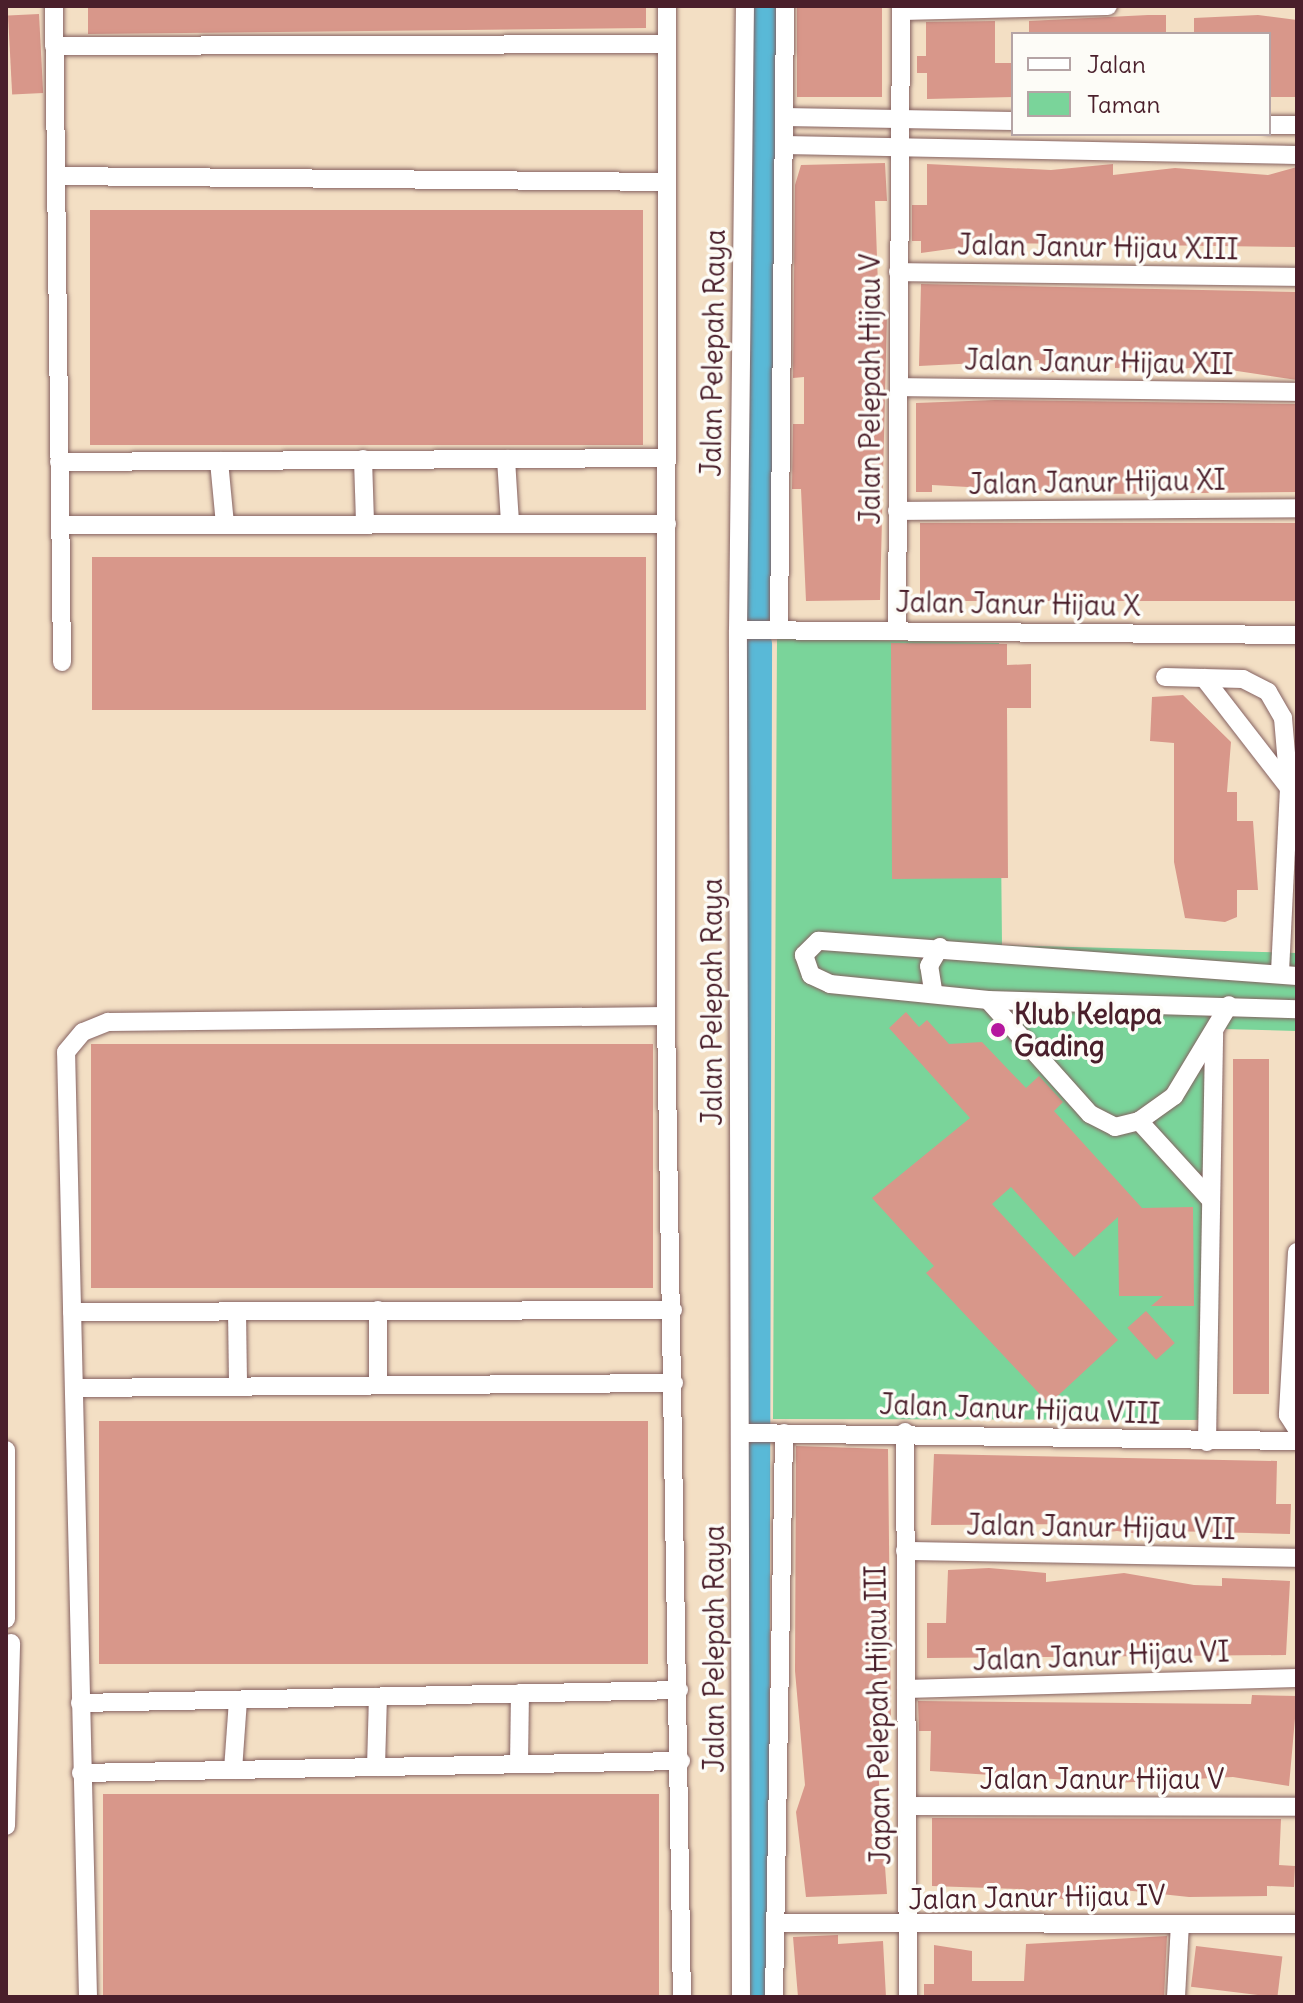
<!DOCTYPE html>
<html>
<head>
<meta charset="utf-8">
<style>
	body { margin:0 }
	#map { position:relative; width:1303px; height:2003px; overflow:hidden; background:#f3dfc4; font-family:Delius,sans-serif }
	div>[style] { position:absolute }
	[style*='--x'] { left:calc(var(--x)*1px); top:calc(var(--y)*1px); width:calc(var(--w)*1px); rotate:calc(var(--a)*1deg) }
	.green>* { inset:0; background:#7ad49a }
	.river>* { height:30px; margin:-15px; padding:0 15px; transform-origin:15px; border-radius:15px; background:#59b9d7 }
	.building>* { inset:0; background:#d8978a; transform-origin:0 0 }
	.roads { filter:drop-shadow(0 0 2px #856261) drop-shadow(0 0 2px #856261) }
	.minor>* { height:18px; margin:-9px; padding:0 9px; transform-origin:9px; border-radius:9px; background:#fff }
	.dots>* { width:22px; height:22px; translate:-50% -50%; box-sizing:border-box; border:4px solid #fdfcf7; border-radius:50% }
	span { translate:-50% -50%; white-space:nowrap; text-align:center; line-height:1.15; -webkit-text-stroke:7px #fdfcf7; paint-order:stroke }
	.street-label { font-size:28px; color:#4a1f2b }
	.poi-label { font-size:28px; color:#4a1f2b; font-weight:700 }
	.left { translate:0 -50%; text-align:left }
	.frame { position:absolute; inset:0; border:8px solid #4a1f2b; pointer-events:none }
	.legend { position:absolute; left:1011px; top:32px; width:260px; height:104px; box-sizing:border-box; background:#fdfcf7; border:2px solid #b5a4a5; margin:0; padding:10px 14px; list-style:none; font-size:24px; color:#4a1f2b }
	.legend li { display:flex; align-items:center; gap:16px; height:40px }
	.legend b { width:40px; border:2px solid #b5a4a5 }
</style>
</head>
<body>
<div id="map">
	<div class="green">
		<i style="clip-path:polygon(777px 638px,999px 643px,1002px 945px,1297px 953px,1297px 1031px,1222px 1029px,1217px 1420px,773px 1419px)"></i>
	</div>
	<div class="river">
		<i style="--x:757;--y:616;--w:610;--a:-89.53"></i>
		<i style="--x:754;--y:1997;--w:1353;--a:-89.87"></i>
	</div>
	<div class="building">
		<i style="clip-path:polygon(88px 6px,646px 6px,646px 28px,88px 34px)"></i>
		<i style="left:797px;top:6px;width:85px;height:91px"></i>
		<i style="left:39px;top:14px;width:79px;height:31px;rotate:87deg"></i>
		<i style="clip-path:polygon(1148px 15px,1166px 15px,1166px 34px,1029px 34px,1029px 21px)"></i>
		<i style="clip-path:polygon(1258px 15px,1297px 20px,1297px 97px,1269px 97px,1269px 34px,1194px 34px,1194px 18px)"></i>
		<i style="clip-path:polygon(995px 21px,995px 63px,1013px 63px,1013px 97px,927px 99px,927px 73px,917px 73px,917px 56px,926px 56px,926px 22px)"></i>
		<i style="clip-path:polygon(885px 163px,887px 201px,875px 201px,879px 314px,887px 314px,880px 600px,806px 601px,801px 489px,792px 489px,793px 424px,804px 424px,804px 377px,793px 378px,795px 185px,801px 165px)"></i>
		<i style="clip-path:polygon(927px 164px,1051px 170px,1113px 164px,1113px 175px,1175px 168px,1268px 175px,1297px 167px,1297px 247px,993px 243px,921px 253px,921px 241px,912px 241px,912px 205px,927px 205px)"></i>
		<i style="left:90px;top:210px;width:553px;height:235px"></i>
		<i style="clip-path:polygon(921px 284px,1297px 292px,1297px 380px,1204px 366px,1151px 373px,1151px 367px,1115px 368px,1115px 360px,1072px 360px,1072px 371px,1055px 372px,1039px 373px,1039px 360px,919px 366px)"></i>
		<i style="clip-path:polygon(995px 400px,1297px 404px,1297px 492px,1098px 494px,932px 485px,932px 492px,916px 492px,916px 403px)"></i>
		<i style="left:920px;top:523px;width:377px;height:78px"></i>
		<i style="left:646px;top:557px;width:153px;height:554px;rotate:90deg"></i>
		<i style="clip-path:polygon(891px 643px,1007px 644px,1007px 665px,1031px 664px,1031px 708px,1007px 708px,1008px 878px,892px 879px)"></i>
		<i style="clip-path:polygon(1183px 695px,1231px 742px,1227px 792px,1237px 792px,1237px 821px,1253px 821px,1258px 890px,1237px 890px,1237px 917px,1225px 922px,1185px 918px,1174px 862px,1174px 743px,1150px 741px,1152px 697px)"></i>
		<i style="clip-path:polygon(906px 1012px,919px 1027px,927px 1020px,949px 1044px,982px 1042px,1026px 1088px,1039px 1076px,1063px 1102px,1054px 1111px,1142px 1208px,1193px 1207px,1194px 1306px,1151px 1306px,1163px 1296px,1119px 1296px,1118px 1217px,1074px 1257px,1011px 1187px,992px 1204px,1118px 1340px,1049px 1404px,926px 1273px,934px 1266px,872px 1198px,970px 1118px,889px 1028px)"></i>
		<i style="left:653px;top:1044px;width:244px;height:562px;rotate:90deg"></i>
		<i style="left:1233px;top:1059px;width:36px;height:335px"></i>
		<i style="left:1146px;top:1311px;width:43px;height:25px;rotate:48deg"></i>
		<i style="left:99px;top:1421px;width:549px;height:243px"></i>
		<i style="clip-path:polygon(796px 1446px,888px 1449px,891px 1727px,888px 1755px,877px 1755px,887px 1894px,806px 1897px,796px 1812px,805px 1785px,795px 1671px)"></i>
		<i style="clip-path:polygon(934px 1454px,1277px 1461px,1276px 1504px,1291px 1504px,1290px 1534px,1168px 1531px,1168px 1538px,1117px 1531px,1071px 1537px,1072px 1524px,931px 1525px)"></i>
		<i style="clip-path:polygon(989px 1568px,1046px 1573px,1046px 1582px,1124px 1573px,1194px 1585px,1222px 1586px,1222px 1578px,1290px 1581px,1286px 1655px,927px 1658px,927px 1623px,946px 1623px,948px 1570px)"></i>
		<i style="clip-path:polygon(1252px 1695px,1297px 1696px,1289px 1786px,1233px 1777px,1115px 1783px,930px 1771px,931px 1731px,919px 1731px,918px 1701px,1251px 1704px)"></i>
		<i style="left:659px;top:1794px;width:203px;height:556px;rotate:90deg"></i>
		<i style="clip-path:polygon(932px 1818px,1281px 1819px,1279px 1865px,1295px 1866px,1294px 1887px,1267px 1886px,1267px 1896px,1189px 1897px,1095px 1887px,1094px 1894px,1067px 1893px,1066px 1900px,1020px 1889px,932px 1886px)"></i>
		<i style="clip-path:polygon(838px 1935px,838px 1944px,883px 1941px,886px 1997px,798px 1997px,793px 1937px)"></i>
		<i style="clip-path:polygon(1167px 1936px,1164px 1997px,924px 1997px,924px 1984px,934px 1984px,934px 1945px,972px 1951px,972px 1981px,1024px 1981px,1026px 1944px)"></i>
		<i style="left:1196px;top:1946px;width:87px;height:41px;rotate:7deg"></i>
	</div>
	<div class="roads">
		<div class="minor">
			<i style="--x:54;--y:6;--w:656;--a:89.3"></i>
			<i style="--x:667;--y:6;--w:1010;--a:90.06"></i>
			<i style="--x:666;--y:1016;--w:981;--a:89.07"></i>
			<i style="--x:901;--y:11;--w:207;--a:-1.4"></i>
			<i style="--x:54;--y:46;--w:613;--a:-0.19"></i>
			<i style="--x:784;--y:117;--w:229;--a:1"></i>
			<i style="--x:1269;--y:125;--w:28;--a:0"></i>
			<i style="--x:784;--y:145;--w:513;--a:1.12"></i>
			<i style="--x:56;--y:176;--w:611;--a:0.56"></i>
			<i style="--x:898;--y:272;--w:399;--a:0.7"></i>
			<i style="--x:900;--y:387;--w:397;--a:0.7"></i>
			<i style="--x:363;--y:459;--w:62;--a:88.2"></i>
			<i style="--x:506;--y:459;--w:64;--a:86.4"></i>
			<i style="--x:219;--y:461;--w:64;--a:84.6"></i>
			<i style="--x:59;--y:462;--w:608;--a:-0.38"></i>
			<i style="--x:897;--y:511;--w:400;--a:-0.4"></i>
			<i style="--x:60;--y:525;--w:607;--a:-0.09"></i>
			<i style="--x:738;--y:630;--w:559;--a:0.51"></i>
			<i style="--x:779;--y:630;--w:624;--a:-89.45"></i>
			<i style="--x:897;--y:631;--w:625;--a:-89.63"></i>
			<i style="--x:1165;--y:677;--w:78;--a:1.5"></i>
			<i style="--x:1243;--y:679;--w:28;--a:27"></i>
			<i style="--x:1268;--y:692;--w:30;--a:60"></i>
			<i style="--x:1283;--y:718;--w:70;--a:85.1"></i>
			<i style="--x:1289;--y:788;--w:186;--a:92.8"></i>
			<i style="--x:1204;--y:678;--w:139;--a:52.3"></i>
			<i style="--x:1297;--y:976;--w:480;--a:-175.8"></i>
			<i style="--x:818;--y:941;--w:20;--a:135"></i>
			<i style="--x:804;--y:955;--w:21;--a:71"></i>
			<i style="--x:811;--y:975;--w:21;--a:25"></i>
			<i style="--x:830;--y:984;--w:159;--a:5.8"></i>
			<i style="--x:988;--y:1000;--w:309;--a:1.7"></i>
			<i style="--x:933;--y:990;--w:24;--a:-99"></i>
			<i style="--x:929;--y:966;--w:22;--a:-60"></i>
			<i style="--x:988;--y:1000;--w:153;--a:48.2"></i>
			<i style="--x:1090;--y:1114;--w:28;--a:27"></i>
			<i style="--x:1115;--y:1127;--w:25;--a:-14"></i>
			<i style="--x:1139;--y:1121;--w:43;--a:-35.5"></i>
			<i style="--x:1174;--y:1096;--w:106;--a:-58.9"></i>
			<i style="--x:1139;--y:1121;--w:105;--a:47.7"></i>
			<i style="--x:1297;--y:1252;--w:163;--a:93.2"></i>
			<i style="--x:1288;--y:1415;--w:17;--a:57"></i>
			<i style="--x:237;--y:1311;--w:76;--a:89.2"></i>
			<i style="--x:72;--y:1312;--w:601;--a:-0.19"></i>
			<i style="--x:378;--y:1385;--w:75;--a:-90"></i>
			<i style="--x:74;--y:1388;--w:600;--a:-0.48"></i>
			<i style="--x:905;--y:1432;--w:565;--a:89.7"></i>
			<i style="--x:742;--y:1433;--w:555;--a:0.83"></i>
			<i style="--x:1207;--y:1442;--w:409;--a:-89"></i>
			<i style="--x:6;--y:1450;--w:169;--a:90"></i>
			<i style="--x:905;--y:1551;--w:392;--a:1"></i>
			<i style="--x:906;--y:1689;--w:391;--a:-1.6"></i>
			<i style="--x:80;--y:1703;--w:599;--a:-1.24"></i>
			<i style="--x:519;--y:1764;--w:71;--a:-89.2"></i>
			<i style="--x:376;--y:1767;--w:70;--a:-88.4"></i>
			<i style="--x:233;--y:1770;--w:70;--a:-85.9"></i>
			<i style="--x:81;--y:1773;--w:600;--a:-1.15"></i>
			<i style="--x:908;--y:1806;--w:389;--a:0.1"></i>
			<i style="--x:6;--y:1826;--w:183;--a:-88.4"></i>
			<i style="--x:777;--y:1923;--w:520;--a:0.11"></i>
			<i style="--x:88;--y:1997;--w:945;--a:-91.33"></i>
			<i style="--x:66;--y:1052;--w:26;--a:-50"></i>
			<i style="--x:83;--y:1032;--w:27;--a:-22"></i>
			<i style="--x:108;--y:1022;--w:558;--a:-0.62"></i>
			<i style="--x:741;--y:1997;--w:1367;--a:-90.13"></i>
			<i style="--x:738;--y:630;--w:624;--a:-89.36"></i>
			<i style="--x:774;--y:1997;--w:564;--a:-88.98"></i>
			<i style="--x:1176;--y:1997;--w:73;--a:-86.9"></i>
		</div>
	</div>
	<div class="dots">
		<i style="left:998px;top:1030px;background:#b5179e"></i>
	</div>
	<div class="street-label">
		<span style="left:1098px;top:247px;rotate:1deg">Jalan Janur Hijau XIII</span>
		<span style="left:713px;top:353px;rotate:-89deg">Jalan Pelepah Raya</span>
		<span style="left:1099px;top:362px;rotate:1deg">Jalan Janur Hijau XII</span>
		<span style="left:870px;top:389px;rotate:-90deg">Jalan Pelepah Hijau V</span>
		<span style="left:1097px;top:482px;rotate:-1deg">Jalan Janur Hijau XI</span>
		<span style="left:1018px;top:604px;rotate:1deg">Jalan Janur Hijau X</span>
		<span style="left:712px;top:1002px;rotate:-90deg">Jalan Pelepah Raya</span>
		<span style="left:1020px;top:1409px;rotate:2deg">Jalan Janur Hijau VIII</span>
		<span style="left:1101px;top:1527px;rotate:1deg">Jalan Janur Hijau VII</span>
		<span style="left:714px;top:1649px;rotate:-90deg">Jalan Pelepah Raya</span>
		<span style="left:1101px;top:1656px;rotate:-2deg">Jalan Janur Hijau VI</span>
		<span style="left:878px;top:1715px;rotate:-91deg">Japan Pelepah Hijau III</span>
		<span style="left:1102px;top:1779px">Jalan Janur Hijau V</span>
		<span style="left:1037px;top:1897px;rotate:-1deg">Jalan Janur Hijau IV</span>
	</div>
	<div class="poi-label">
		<span class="left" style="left:1014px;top:1030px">Klub Kelapa<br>Gading</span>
	</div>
	<div class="frame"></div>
	<ul class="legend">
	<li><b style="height:10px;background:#fff"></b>Jalan</li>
	<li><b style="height:22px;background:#7ad49a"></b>Taman</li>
	</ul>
</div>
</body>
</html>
